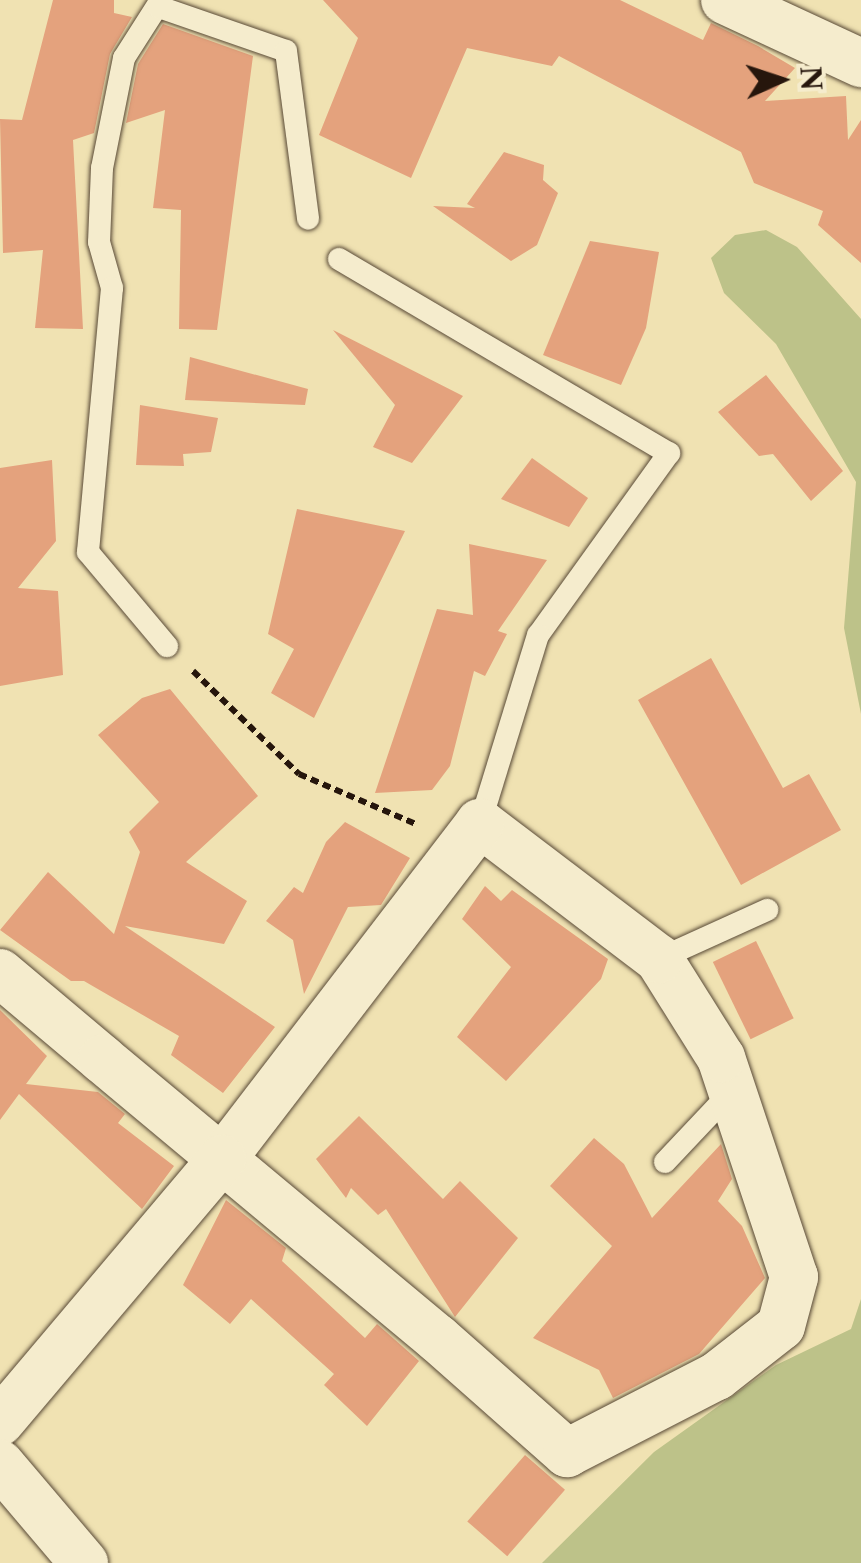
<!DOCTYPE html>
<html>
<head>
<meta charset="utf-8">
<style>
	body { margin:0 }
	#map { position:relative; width:861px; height:1563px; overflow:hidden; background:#f0e2b2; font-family:"Libre Caslon Text",serif }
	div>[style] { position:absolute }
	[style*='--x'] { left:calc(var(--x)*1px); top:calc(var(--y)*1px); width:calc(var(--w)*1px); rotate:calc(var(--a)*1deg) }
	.green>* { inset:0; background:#bdc289 }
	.building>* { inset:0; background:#e4a27d; transform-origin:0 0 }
	.path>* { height:6px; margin-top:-3px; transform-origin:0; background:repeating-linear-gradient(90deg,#26160c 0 8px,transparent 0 13px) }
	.roads { filter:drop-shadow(0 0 2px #584936) drop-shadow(0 0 2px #584936) }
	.lane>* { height:22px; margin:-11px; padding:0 11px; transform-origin:11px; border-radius:11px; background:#f5eccd }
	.street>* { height:48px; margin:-24px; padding:0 24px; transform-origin:24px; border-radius:24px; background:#f5eccd }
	span { translate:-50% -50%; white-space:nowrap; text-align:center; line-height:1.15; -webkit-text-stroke:10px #f5eccd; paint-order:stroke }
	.north { position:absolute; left:731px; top:30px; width:100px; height:100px; -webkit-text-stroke:8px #f5eccd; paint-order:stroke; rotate:87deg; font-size:28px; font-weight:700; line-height:40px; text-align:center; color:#26160c }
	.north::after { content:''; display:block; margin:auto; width:35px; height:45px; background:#26160c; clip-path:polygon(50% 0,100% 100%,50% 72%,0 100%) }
</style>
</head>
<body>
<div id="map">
	<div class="green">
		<i style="clip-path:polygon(766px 230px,797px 247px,861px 319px,861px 714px,844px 628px,856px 482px,776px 344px,724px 293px,711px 258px,735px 235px)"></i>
		<i style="clip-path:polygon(861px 1299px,861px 1563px,542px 1563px,654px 1452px,776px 1365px,851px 1329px)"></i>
	</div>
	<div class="building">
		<i style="clip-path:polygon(53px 0,114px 0,114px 13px,132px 17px,110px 54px,94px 133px,73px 140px,83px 329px,35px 328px,43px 250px,3px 253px,0 119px,22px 120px)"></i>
		<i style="clip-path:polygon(323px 0,620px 0,703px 40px,711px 23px,758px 46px,795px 68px,765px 101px,846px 96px,848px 140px,861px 120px,861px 263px,818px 225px,823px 211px,754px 183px,741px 152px,559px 56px,552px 66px,467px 48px,411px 178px,319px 135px,358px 38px)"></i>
		<i style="clip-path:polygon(163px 24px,253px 56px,217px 330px,179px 329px,181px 210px,153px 208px,165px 110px,126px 123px,138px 64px)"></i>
		<i style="clip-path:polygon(504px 152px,544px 165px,543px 180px,558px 193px,537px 245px,511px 261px,433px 206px,475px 208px,467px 204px)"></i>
		<i style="clip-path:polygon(590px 241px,659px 252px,646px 328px,621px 385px,543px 355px)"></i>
		<i style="clip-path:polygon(333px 330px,463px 396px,412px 463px,373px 447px,395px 405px)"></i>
		<i style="clip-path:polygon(190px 357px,308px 389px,305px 405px,185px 400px)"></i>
		<i style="clip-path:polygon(766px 375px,843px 471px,811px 501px,773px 454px,759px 456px,718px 412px)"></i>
		<i style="clip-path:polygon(140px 405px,218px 418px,211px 452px,183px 454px,184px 466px,136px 465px)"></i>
		<i style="clip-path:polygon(532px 458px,588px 498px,569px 527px,501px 499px)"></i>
		<i style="clip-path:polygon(52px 460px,56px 541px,18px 588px,58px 591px,63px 675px,0 686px,0 468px)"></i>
		<i style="clip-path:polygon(297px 509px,405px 531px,314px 718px,271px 693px,294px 649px,268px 634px)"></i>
		<i style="clip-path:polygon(469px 544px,547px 560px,498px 631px,507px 634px,485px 676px,474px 671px,450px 766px,432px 790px,375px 793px,437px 609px,473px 615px)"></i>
		<i style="clip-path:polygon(711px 658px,783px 788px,809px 774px,841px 830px,741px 885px,638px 700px)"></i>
		<i style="clip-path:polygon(170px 689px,258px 796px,186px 862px,247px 901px,224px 944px,125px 926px,275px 1027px,223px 1093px,171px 1055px,179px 1036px,84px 981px,71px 981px,0 930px,48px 872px,114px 934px,140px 852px,129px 832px,159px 802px,98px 735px,142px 698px)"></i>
		<i style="clip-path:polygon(345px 822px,410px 858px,381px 905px,348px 907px,304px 994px,293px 940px,266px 921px,294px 887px,303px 893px,326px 842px)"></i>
		<i style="clip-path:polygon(485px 886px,501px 901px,512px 890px,608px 959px,601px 979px,506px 1081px,457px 1037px,511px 967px,462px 919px)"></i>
		<i style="left:756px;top:941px;width:86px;height:48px;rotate:64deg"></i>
		<i style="clip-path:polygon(0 1010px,47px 1056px,26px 1084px,98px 1092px,125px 1114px,118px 1123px,174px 1166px,142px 1209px,19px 1094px,0 1120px)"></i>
		<i style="clip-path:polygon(359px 1116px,443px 1199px,460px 1181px,518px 1238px,455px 1317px,386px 1209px,378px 1215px,351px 1188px,346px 1198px,316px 1159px)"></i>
		<i style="clip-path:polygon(594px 1138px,624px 1164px,652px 1218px,721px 1144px,732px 1179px,718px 1201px,742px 1226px,765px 1278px,699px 1354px,613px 1398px,599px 1370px,533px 1338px,612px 1246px,550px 1186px)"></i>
		<i style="clip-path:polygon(226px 1200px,286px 1248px,282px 1261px,365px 1338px,377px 1324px,419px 1361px,367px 1426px,324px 1385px,334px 1374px,251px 1299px,230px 1324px,183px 1285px)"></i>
		<i style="left:525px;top:1455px;width:53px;height:88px;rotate:41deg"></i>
	</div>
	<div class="path">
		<i style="--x:193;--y:671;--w:148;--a:44.2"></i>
		<i style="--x:299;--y:774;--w:129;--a:23.2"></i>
	</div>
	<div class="roads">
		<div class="lane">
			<i style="--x:161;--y:0;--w:69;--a:122.5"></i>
			<i style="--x:124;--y:58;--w:112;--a:101.3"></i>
			<i style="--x:102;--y:168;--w:74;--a:92.3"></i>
			<i style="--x:99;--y:242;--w:48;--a:74.2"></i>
			<i style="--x:112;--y:288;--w:265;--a:95.2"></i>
			<i style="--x:88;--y:552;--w:123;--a:50"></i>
			<i style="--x:159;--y:7;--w:134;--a:19.1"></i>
			<i style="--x:286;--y:51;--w:169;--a:82.5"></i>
			<i style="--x:339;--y:259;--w:383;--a:30.5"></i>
			<i style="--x:669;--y:453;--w:224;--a:125.7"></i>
			<i style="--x:538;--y:635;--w:197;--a:107.1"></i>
			<i style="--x:659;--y:959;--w:119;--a:-24.4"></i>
			<i style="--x:665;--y:1162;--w:98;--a:-46.7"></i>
		</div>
		<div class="street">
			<i style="--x:725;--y:0;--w:150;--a:24.9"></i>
			<i style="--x:0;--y:973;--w:133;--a:40.1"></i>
			<i style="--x:102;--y:1059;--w:156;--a:39.8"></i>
			<i style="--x:222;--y:1159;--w:280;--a:39.8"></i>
			<i style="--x:437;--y:1338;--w:174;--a:41.5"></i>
			<i style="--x:567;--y:1453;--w:169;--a:-27.2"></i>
			<i style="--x:717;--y:1376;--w:81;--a:-38"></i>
			<i style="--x:781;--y:1326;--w:51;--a:-75.1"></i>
			<i style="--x:794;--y:1277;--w:231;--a:-108.4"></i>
			<i style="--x:721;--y:1058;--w:117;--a:-122.1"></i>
			<i style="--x:659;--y:959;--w:225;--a:-142.8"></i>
			<i style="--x:480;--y:823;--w:424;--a:127.5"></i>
			<i style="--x:222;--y:1159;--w:344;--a:130.2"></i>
			<i style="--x:0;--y:1464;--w:130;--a:49.7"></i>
		</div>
	</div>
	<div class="north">N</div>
</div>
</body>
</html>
